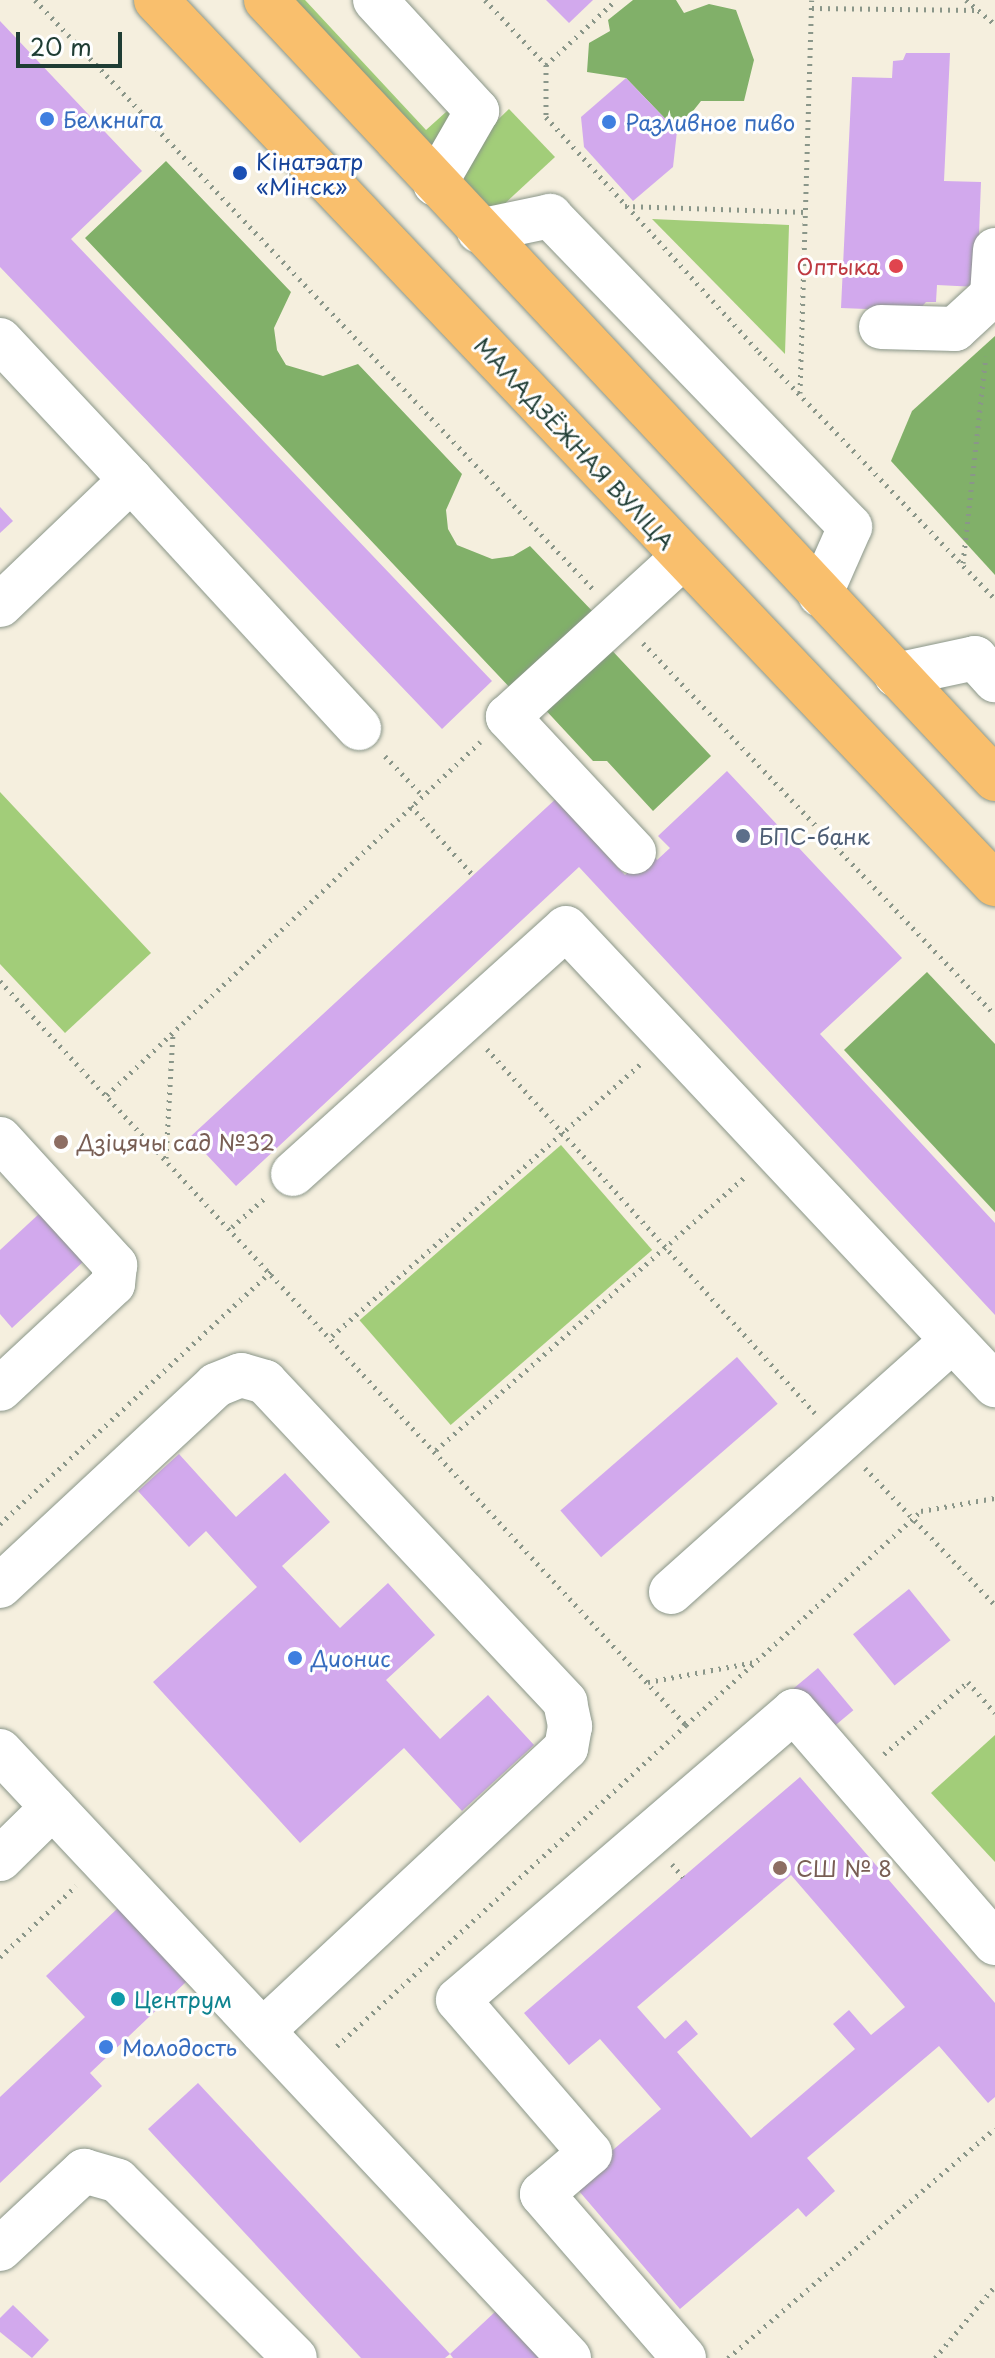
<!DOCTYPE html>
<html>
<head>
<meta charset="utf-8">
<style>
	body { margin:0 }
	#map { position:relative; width:995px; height:2358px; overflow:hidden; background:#f5efde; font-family:"Playpen Sans",sans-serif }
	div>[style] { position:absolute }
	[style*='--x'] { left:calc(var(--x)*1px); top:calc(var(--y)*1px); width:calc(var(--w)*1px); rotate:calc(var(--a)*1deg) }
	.green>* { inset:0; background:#a2cd79; transform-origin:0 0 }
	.forest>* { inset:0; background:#81b069 }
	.building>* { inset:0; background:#d2a9ed; transform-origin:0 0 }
	.path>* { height:5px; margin-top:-2.5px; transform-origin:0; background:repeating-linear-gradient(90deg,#8a9689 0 2px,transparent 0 8px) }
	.roads { filter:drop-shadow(0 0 2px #8a9689) drop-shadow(0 0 2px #8a9689) }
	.minor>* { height:44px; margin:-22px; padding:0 22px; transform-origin:22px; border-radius:22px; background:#fff }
	.major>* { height:44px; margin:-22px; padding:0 22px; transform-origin:22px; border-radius:22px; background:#f9bf6d }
	.dots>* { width:22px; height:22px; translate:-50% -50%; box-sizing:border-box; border:4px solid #fff; border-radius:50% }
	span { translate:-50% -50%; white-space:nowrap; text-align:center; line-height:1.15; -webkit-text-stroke:6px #fff; paint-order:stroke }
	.shop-label { font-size:22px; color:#366cbe }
	.left { translate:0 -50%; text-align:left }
	.transit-label { font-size:22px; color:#164399 }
	.health-label { font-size:22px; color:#be3a42 }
	.right { translate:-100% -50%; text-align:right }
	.street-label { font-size:22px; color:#1f3d34 }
	.service-label { font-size:22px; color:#4e5e75 }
	.education-label { font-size:22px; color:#785e54 }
	.culture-label { font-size:22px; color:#0d838f }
	.scale { position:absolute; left:16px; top:32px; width:106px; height:36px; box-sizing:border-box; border:4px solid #1f3d34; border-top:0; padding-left:10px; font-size:24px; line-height:28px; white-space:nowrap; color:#1f3d34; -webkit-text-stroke:6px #fff; paint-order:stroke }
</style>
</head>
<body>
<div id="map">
	<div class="green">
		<i style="clip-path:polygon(286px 0,305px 0,426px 130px,456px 103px,433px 148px)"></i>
		<i style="clip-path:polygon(509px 109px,555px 157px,501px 207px,478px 206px,457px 184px,459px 157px)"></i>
		<i style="clip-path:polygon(652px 219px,789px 225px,785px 354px)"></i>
		<i style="clip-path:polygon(0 792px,151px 953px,65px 1033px,0 964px)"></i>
		<i style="left:561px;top:1145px;width:139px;height:267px;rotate:49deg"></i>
		<i style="clip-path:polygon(995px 1735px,995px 1862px,931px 1793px)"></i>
	</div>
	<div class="forest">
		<i style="clip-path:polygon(633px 0,676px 0,684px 13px,709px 4px,736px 10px,754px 60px,744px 101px,701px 101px,677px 131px,626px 78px,587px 72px,589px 43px,610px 31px,608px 20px)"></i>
		<i style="clip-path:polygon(166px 161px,291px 292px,274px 328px,277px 350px,286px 365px,323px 376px,358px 364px,462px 474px,446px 510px,448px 529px,457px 545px,492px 559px,513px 556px,530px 546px,596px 615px,515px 693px,85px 238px)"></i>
		<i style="clip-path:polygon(995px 336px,995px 575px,891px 461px,912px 411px)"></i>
		<i style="clip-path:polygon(605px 643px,711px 756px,653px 811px,607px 761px,593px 761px,540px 704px)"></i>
		<i style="clip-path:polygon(927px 972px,995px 1044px,995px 1212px,844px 1050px)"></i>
	</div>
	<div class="building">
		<i style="clip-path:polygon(546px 0,593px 0,569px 23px)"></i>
		<i style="clip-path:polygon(0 21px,142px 171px,71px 239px,492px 681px,442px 729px,0 267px)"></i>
		<i style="clip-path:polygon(906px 53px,950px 53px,944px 181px,981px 182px,977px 287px,937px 285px,936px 302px,926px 302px,918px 311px,841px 308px,852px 77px,892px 78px,893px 61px,903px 60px)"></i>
		<i style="clip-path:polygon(626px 78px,677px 131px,673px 167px,633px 201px,584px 147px,581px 117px)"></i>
		<i style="clip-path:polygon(0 507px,13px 521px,0 533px)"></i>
		<i style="clip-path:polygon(727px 771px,902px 958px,820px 1034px,995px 1223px,995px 1315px,579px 867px,236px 1186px,190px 1137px,560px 795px,605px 843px,600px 848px,625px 875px,650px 852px,657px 860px,670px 848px,658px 836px)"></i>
		<i style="clip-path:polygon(40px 1213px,85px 1260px,12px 1328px,0 1314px,0 1250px)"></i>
		<i style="left:737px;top:1357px;width:62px;height:234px;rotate:49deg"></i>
		<i style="clip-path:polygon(179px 1454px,236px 1517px,285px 1473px,330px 1522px,282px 1566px,340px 1628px,388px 1583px,435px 1635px,386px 1680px,440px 1739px,488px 1695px,534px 1745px,462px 1811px,404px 1748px,300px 1843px,153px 1682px,257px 1587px,206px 1531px,189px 1547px,138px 1491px)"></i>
		<i style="left:909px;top:1589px;width:66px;height:72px;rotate:51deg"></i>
		<i style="left:818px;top:1668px;width:55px;height:32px;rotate:50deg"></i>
		<i style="clip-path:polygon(evenodd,800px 1777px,995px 2003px,995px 2097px,988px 2103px,939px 2046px,807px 2158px,835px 2191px,806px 2217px,798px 2208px,680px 2309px,573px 2184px,661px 2109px,600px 2039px,569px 2065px,524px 2013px,800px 1777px,791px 1875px,905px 2007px,871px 2035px,849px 2010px,833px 2024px,855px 2049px,751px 2138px,677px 2052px,698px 2034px,686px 2020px,665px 2039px,637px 2007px,791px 1875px)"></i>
		<i style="clip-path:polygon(118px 1908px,187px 1981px,90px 2073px,102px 2086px,0 2183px,0 2097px,85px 2017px,46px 1976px)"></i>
		<i style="clip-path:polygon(198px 2083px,450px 2354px,445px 2358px,361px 2358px,148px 2129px)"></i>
		<i style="clip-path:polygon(13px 2305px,49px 2340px,32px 2358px,0 2332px,0 2318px)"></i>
		<i style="clip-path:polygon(496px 2311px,540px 2358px,453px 2358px,450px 2354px)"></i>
	</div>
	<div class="path">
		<i style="--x:35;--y:0;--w:811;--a:46.55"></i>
		<i style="--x:485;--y:0;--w:89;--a:46.8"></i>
		<i style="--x:546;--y:65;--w:52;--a:90"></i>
		<i style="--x:546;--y:117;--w:317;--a:47.8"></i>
		<i style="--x:759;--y:352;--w:342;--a:46.3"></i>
		<i style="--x:966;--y:0;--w:38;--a:40"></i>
		<i style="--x:812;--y:8;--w:166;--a:0.7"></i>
		<i style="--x:546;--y:65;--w:96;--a:-42.9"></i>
		<i style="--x:625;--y:206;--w:181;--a:1.9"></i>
		<i style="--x:800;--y:393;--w:393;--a:-88.3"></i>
		<i style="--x:963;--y:563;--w:208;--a:-83.7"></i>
		<i style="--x:643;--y:643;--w:512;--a:46.58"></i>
		<i style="--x:385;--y:756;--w:55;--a:46.5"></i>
		<i style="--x:411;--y:806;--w:93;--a:48.1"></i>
		<i style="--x:0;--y:981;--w:1012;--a:47.32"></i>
		<i style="--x:686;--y:1725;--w:478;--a:137.4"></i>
		<i style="--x:487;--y:1049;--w:490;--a:48"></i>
		<i style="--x:107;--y:1095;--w:514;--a:-43.42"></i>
		<i style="--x:166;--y:1158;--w:124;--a:-86.8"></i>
		<i style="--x:232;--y:1227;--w:44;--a:-41.3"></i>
		<i style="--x:332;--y:1336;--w:413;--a:-41.4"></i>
		<i style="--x:436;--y:1450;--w:415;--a:-41.5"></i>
		<i style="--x:865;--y:1468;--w:189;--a:46.5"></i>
		<i style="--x:0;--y:1524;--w:372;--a:-43"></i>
		<i style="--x:648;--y:1682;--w:109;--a:-10.6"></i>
		<i style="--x:686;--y:1725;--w:318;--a:-42.3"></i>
		<i style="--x:921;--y:1511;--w:75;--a:-10"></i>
		<i style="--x:884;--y:1754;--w:111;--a:-40.6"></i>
		<i style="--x:968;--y:1682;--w:41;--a:48.9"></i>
		<i style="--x:672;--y:1864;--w:17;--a:50"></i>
		<i style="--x:0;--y:1957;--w:104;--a:-43.1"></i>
		<i style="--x:728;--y:2358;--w:352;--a:-40.7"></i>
		<i style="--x:935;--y:2358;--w:94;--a:-50.2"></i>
	</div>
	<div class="roads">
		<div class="minor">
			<i style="--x:375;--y:0;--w:151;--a:47.4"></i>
			<i style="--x:477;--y:111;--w:84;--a:119.9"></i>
			<i style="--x:479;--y:231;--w:73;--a:-11.9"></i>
			<i style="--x:550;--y:216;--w:432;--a:46"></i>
			<i style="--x:850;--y:527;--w:74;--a:113.8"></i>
			<i style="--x:881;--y:327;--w:74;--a:1.5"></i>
			<i style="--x:955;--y:329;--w:50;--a:-42.6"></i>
			<i style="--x:992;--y:295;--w:45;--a:-86.2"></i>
			<i style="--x:0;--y:340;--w:192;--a:46.9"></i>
			<i style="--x:131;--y:480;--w:181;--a:136.3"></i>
			<i style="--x:131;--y:480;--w:337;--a:47.4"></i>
			<i style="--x:896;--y:675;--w:81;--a:-12.1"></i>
			<i style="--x:975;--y:658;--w:30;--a:48"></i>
			<i style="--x:634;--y:852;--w:185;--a:-133"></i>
			<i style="--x:508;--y:717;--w:237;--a:-42.4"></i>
			<i style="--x:0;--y:1139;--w:171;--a:47.6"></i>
			<i style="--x:115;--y:1265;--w:19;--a:96"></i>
			<i style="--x:113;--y:1284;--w:154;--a:137.1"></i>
			<i style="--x:293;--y:1174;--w:367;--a:-42"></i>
			<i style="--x:566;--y:928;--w:627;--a:46.81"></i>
			<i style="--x:0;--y:1586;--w:295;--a:-42.9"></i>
			<i style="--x:216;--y:1385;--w:27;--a:-22"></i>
			<i style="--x:241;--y:1375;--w:25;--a:16"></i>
			<i style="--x:265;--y:1382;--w:439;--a:46.8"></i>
			<i style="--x:565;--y:1702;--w:25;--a:78"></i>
			<i style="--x:570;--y:1726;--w:22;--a:100"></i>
			<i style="--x:566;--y:1748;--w:415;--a:137"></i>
			<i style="--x:671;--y:1592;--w:378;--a:-41.8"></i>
			<i style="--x:0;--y:1751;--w:832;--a:46.85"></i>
			<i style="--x:0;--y:1859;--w:74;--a:-44.5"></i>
			<i style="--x:0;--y:2249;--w:115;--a:-42.9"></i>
			<i style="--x:84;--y:2171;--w:35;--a:16"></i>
			<i style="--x:118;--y:2181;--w:250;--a:45"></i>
			<i style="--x:684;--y:2358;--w:217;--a:-130.9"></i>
			<i style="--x:542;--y:2194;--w:63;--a:-40.5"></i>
			<i style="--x:590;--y:2153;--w:202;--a:-130.8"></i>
			<i style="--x:458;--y:2000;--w:443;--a:-40.7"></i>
			<i style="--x:794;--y:1711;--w:307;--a:49.1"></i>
		</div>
		<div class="major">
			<i style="--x:156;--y:0;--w:1219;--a:46.5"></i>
			<i style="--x:266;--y:0;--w:1067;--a:46.9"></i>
		</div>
	</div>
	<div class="dots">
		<i style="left:47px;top:119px;background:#3f7fe0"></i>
		<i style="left:609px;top:122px;background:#3f7fe0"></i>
		<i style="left:240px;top:173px;background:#1a4fb4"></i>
		<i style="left:896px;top:266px;background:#e0444e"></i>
		<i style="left:743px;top:836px;background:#5c6f8a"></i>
		<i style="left:61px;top:1142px;background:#8d6e63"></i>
		<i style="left:295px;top:1658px;background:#3f7fe0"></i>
		<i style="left:780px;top:1868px;background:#8d6e63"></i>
		<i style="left:118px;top:1999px;background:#0f9aa8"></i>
		<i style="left:106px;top:2047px;background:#3f7fe0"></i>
	</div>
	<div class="shop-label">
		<span class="left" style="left:63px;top:119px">Белкнига</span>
		<span class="left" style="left:625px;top:122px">Разливное пиво</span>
		<span class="left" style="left:311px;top:1658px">Дионис</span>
		<span class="left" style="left:122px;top:2047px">Молодость</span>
	</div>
	<div class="transit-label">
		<span class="left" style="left:256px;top:173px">Кінатэатр<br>«Мінск»</span>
	</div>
	<div class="health-label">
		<span class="right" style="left:880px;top:266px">Оптыка</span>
	</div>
	<div class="street-label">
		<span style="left:575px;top:443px;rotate:47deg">МАЛАДЗЁЖНАЯ ВУЛІЦА</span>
	</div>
	<div class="service-label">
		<span class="left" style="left:759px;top:836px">БПС-банк</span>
	</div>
	<div class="education-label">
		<span class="left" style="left:77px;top:1142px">Дзіцячы сад №32</span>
		<span class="left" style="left:796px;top:1868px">СШ № 8</span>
	</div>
	<div class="culture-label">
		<span class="left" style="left:134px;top:1999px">Центрум</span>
	</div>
	<div class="scale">20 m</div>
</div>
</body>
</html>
